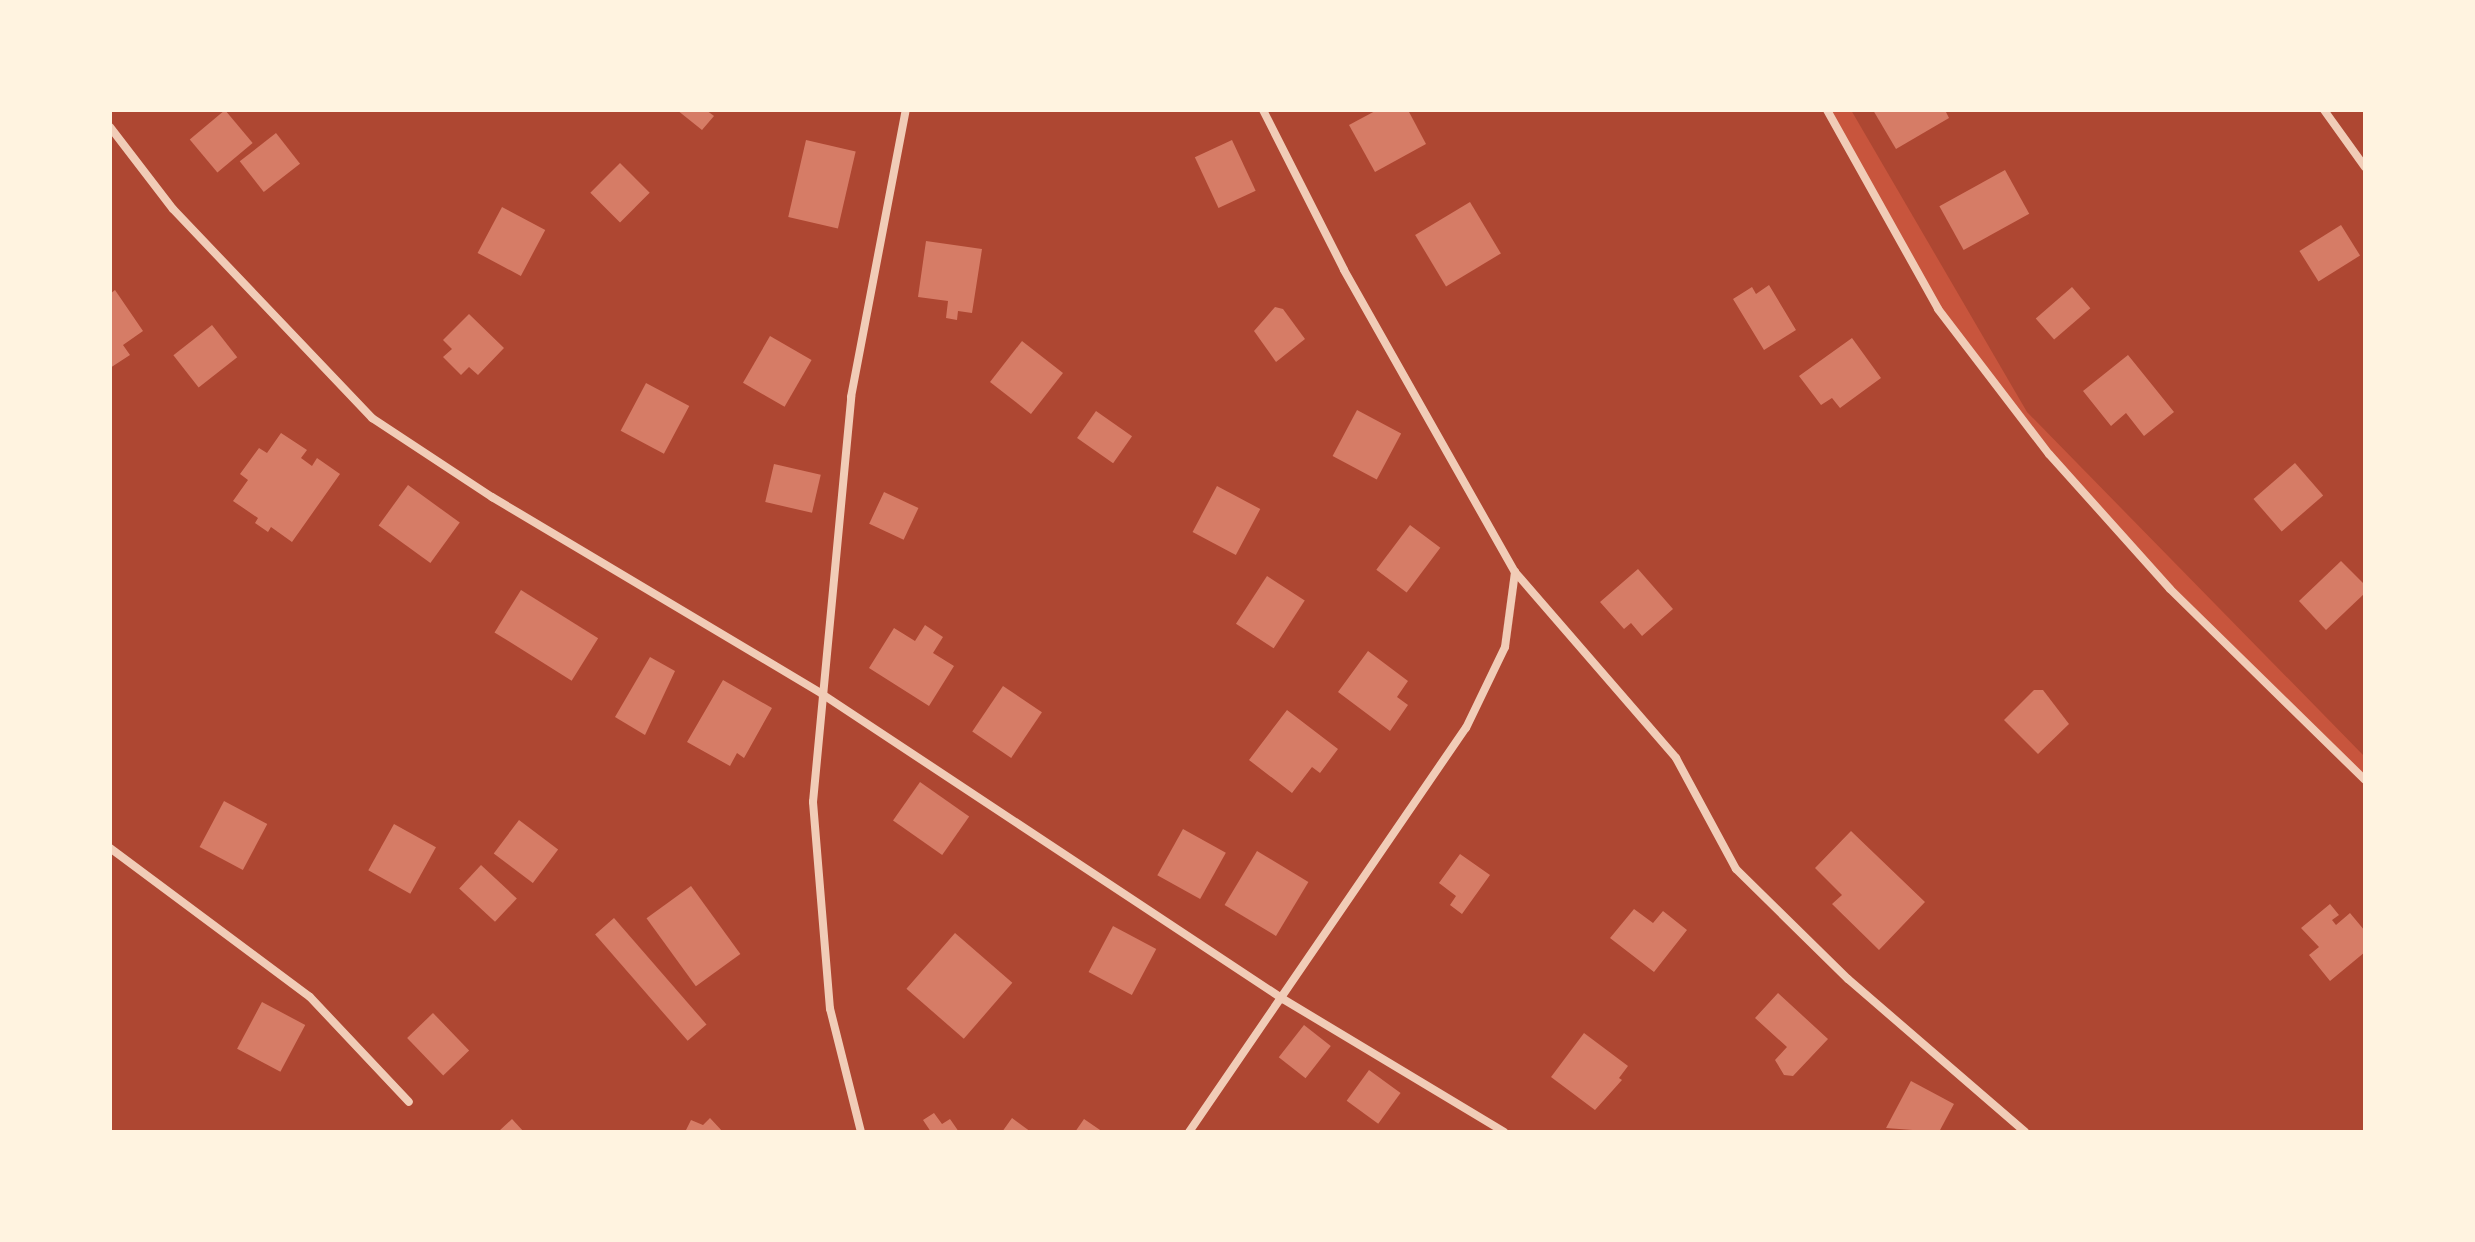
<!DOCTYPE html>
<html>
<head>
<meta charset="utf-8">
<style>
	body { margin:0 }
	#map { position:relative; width:2475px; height:1242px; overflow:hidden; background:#c8553d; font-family:"PT Sans",sans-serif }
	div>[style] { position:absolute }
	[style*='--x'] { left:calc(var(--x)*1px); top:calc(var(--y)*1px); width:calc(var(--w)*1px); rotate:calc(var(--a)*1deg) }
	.green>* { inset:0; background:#ae4732 }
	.building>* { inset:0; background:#d67c66; transform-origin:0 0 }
	.minor>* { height:8px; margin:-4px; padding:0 4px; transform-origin:4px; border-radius:4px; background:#f1ccb7 }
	span { translate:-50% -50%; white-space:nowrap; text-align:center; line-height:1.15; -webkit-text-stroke:8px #fff3e0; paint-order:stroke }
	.frame { position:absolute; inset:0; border:112px solid #fff3e0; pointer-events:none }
</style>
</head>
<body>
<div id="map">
	<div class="green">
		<i style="clip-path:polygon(110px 110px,1827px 110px,1938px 309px,2049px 454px,2170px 589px,2365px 780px,2365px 1132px,110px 1132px)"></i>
		<i style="clip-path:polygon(1851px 110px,2365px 110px,2365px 757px,2027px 412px)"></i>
	</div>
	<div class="building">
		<i style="left:225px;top:110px;width:43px;height:46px;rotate:50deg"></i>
		<i style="clip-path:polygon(677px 110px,706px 110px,714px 116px,702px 130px)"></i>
		<i style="clip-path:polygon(1377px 110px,1408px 110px,1426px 144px,1375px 172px,1349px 125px)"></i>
		<i style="clip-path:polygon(1873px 110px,1945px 110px,1949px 118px,1896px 149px)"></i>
		<i style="left:276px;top:133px;width:39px;height:46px;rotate:52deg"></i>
		<i style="left:806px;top:140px;width:51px;height:79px;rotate:13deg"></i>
		<i style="left:1232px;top:140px;width:56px;height:41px;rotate:65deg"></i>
		<i style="left:620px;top:163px;width:42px;height:42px;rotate:45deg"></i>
		<i style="left:2005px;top:170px;width:50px;height:75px;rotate:61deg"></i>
		<i style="left:1470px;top:202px;width:60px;height:64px;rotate:59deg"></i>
		<i style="left:502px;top:207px;width:49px;height:52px;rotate:28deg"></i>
		<i style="left:2341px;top:225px;width:36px;height:49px;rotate:58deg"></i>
		<i style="clip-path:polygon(926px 241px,982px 249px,972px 313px,958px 311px,957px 320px,946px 318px,948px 301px,918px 297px)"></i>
		<i style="clip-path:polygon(1769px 285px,1796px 330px,1764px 350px,1733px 299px,1752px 287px,1756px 294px)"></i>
		<i style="left:2072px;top:287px;width:28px;height:48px;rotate:49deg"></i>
		<i style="clip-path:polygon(115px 290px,143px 331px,123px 345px,130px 355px,110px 368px,110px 294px)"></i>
		<i style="clip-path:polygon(1275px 307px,1283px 309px,1305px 339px,1276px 362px,1254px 331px)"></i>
		<i style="clip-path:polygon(469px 314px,504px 348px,478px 375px,469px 367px,461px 375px,443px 357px,452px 349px,443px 340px)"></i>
		<i style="left:212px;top:325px;width:41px;height:49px;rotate:52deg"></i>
		<i style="left:770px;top:336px;width:48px;height:54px;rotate:30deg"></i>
		<i style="clip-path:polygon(1852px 338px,1881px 378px,1840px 408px,1832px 398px,1821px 405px,1799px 376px)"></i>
		<i style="left:1022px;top:341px;width:52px;height:52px;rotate:38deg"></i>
		<i style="clip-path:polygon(2128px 355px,2174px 412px,2144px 436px,2126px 413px,2111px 426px,2083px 391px)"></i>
		<i style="left:646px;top:383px;width:49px;height:54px;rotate:28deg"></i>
		<i style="left:1357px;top:410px;width:50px;height:52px;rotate:28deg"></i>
		<i style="left:1096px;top:411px;width:44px;height:33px;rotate:35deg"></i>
		<i style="clip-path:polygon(281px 433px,307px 450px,301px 458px,312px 466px,317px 458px,340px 474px,292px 542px,271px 527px,268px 532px,255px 523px,258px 518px,233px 501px,248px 480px,240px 474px,259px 448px,267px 453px)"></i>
		<i style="left:2295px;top:463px;width:43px;height:55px;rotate:49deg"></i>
		<i style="left:774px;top:464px;width:48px;height:39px;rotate:13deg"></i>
		<i style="left:408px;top:485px;width:64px;height:50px;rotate:36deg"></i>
		<i style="left:1217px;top:486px;width:49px;height:52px;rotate:28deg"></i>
		<i style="left:884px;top:492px;width:38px;height:35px;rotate:25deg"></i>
		<i style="left:1410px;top:525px;width:38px;height:56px;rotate:37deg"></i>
		<i style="clip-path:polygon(2341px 561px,2365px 585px,2365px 593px,2326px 630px,2299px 601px)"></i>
		<i style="clip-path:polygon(1638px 569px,1673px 609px,1642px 636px,1631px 623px,1624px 629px,1600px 602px)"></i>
		<i style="left:1267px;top:576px;width:45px;height:57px;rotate:33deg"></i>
		<i style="left:521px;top:590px;width:91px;height:50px;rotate:32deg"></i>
		<i style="clip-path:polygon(925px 625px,943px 637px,933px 653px,954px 666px,929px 706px,869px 668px,894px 628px,915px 641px)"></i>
		<i style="clip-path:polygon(1368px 651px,1408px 681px,1397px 697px,1408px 705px,1390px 731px,1338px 692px)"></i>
		<i style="clip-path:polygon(650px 657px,675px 671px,645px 735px,615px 717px)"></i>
		<i style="clip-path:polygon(723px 680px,772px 708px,744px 758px,737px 753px,730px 766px,687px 742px)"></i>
		<i style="left:1003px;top:686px;width:47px;height:55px;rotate:34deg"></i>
		<i style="clip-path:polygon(2034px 690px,2043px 690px,2069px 724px,2038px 754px,2004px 720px)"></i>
		<i style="clip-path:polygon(1287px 710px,1338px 749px,1320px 773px,1312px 767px,1292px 793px,1249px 760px)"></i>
		<i style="left:920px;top:782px;width:60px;height:47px;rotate:35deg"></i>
		<i style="left:224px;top:801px;width:49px;height:52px;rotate:28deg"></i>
		<i style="left:519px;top:820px;width:49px;height:42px;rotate:37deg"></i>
		<i style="left:394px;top:824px;width:48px;height:53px;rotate:29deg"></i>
		<i style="left:1183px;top:829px;width:49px;height:53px;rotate:29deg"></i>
		<i style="clip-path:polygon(1851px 831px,1925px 902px,1879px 950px,1832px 904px,1842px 895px,1815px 868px)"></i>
		<i style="left:1257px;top:851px;width:60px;height:63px;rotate:31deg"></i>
		<i style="clip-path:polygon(1460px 854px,1490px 875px,1462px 914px,1450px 905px,1456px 896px,1439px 883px)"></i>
		<i style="left:481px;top:865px;width:49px;height:32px;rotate:43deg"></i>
		<i style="left:691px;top:886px;width:84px;height:55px;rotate:54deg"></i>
		<i style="clip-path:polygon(2330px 904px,2339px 915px,2332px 920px,2336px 925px,2350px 913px,2365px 931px,2365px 952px,2330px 981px,2309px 955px,2319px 947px,2301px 928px)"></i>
		<i style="clip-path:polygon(1634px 909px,1653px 923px,1663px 911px,1687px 930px,1654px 972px,1610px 938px)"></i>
		<i style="left:614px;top:918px;width:141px;height:25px;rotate:49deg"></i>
		<i style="left:1113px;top:926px;width:49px;height:52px;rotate:28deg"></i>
		<i style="left:955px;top:933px;width:76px;height:74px;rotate:41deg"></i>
		<i style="clip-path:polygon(1778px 993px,1828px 1039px,1793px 1076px,1784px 1075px,1775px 1060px,1787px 1047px,1755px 1018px)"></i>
		<i style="left:262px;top:1002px;width:49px;height:53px;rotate:28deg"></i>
		<i style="left:433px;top:1013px;width:52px;height:36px;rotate:46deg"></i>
		<i style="left:1304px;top:1025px;width:34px;height:41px;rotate:38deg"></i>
		<i style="clip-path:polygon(1584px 1033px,1628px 1066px,1619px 1078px,1622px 1080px,1595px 1110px,1551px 1077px)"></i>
		<i style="left:1369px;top:1070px;width:39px;height:38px;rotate:36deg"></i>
		<i style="clip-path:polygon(1911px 1081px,1954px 1104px,1939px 1132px,1886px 1128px)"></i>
		<i style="clip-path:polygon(934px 1113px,942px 1124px,950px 1119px,959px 1132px,931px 1132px,923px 1120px)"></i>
		<i style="clip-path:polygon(710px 1118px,723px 1132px,685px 1132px,691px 1120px,703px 1125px)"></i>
		<i style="clip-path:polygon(1012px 1118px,1031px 1132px,1002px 1132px)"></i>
		<i style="clip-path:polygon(512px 1119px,524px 1132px,498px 1132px)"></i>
		<i style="clip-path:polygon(1084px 1119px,1103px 1132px,1075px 1132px)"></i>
	</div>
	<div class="minor">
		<i style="--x:1263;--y:110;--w:179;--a:63.1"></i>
		<i style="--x:1344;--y:270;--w:347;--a:60.5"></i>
		<i style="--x:1515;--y:572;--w:246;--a:49.1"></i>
		<i style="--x:1676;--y:758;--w:126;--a:61.6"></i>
		<i style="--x:1736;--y:869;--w:157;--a:44.5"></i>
		<i style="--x:1848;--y:979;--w:234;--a:40.8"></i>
		<i style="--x:1827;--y:110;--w:228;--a:60.8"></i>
		<i style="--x:1938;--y:309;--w:183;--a:52.6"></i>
		<i style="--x:2049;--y:454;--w:181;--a:48.1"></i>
		<i style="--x:2170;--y:589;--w:273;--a:44.4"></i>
		<i style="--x:2324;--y:110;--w:70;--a:54.3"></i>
		<i style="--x:110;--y:127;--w:103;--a:52.5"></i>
		<i style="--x:173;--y:209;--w:289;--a:46.4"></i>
		<i style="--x:372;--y:418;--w:144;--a:33.4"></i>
		<i style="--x:492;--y:497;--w:384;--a:30.8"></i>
		<i style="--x:822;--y:694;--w:553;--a:33.49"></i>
		<i style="--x:1283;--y:999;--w:258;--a:31"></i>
		<i style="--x:110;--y:848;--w:249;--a:36.7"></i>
		<i style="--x:310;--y:997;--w:144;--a:46.7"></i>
		<i style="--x:861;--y:1132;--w:127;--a:-104.1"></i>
		<i style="--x:830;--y:1009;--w:208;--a:-94.7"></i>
		<i style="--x:813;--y:802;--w:407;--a:-84.6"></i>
		<i style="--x:851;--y:397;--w:292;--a:-79.2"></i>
		<i style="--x:1189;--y:1132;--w:490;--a:-55.6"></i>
		<i style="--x:1466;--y:728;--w:90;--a:-64.3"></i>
		<i style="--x:1505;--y:647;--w:76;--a:-82.4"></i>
	</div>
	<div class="frame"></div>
</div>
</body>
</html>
